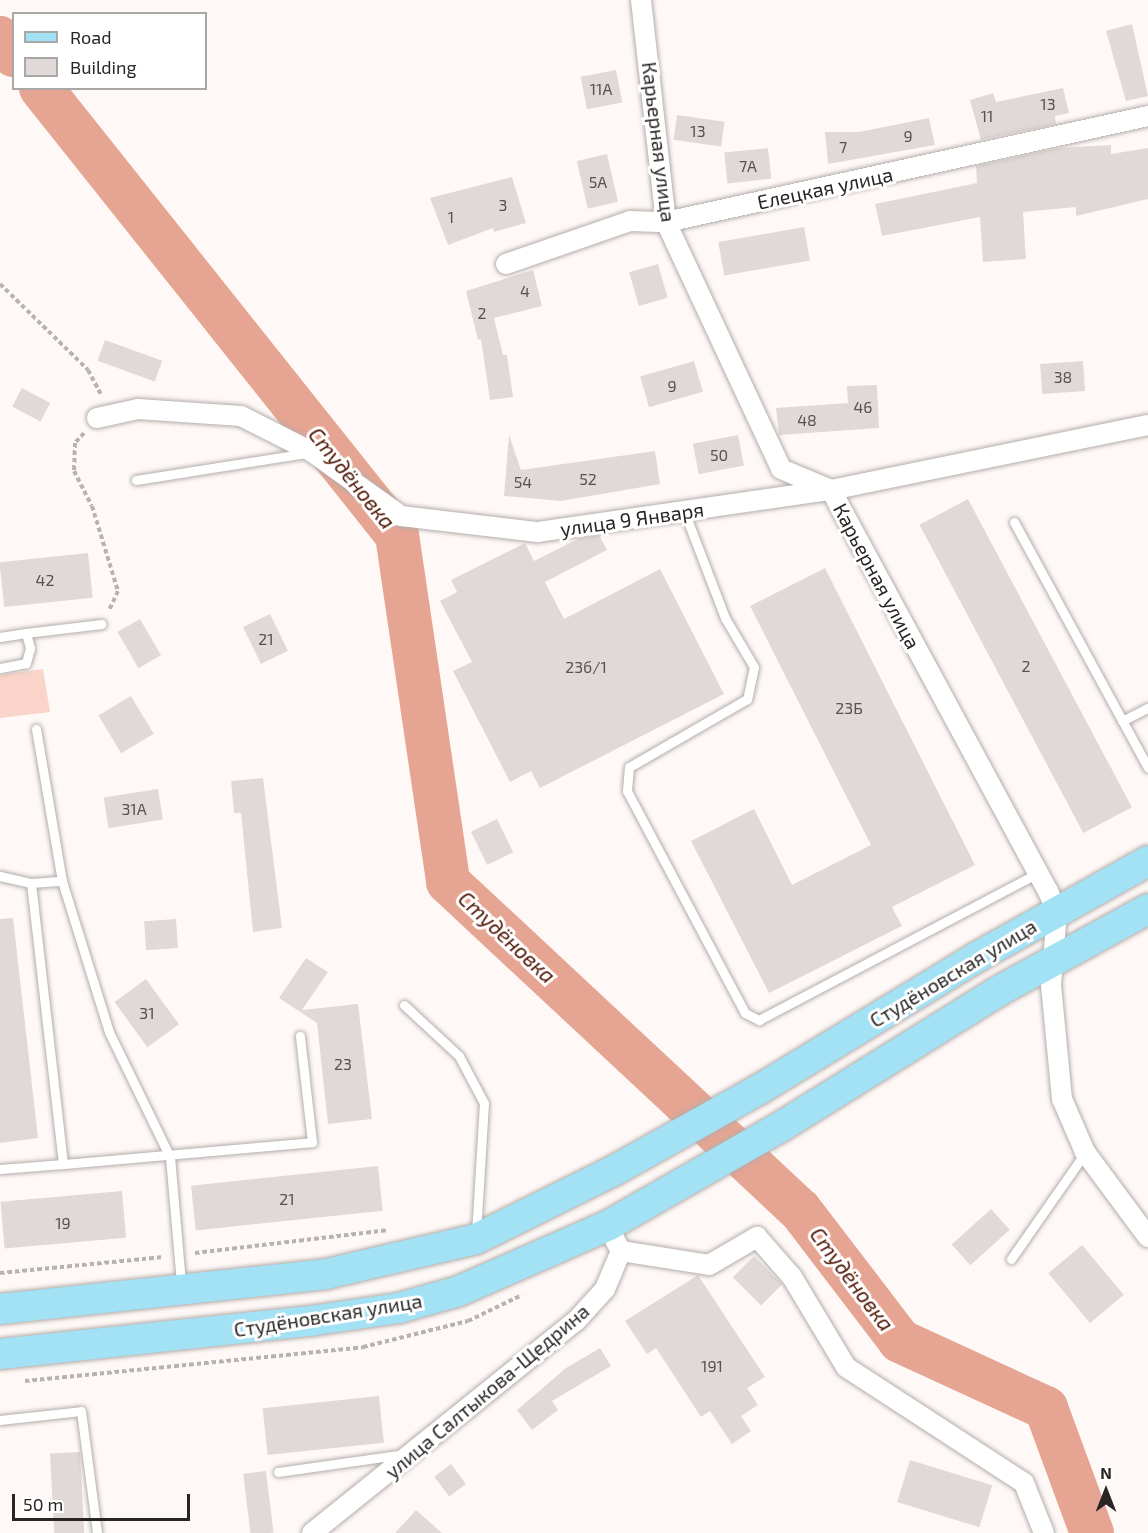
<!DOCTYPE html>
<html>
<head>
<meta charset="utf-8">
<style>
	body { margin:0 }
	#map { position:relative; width:1148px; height:1533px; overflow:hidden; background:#fef9f7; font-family:"Exo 2",sans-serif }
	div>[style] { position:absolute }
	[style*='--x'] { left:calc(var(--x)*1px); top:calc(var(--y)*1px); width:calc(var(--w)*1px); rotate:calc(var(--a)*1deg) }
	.green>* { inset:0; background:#fad4c9 }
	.river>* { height:44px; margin:-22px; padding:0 22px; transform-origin:22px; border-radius:22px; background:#e6a592 }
	.building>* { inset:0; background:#e1d9d7; transform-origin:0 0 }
	.path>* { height:4px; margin-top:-2px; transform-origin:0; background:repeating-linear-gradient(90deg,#b7b3b1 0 4.5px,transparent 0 7.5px) }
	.roads { filter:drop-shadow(0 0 2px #b4adaa) drop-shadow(0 0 2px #b4adaa) }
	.lane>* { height:9px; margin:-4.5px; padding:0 4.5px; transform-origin:4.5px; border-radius:4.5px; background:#fff }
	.street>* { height:20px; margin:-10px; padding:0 10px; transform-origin:10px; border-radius:10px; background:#fff }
	.primary>* { height:30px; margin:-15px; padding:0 15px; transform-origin:15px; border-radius:15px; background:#a3e1f5 }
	span { translate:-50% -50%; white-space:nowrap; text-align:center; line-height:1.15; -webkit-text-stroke:6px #fff; paint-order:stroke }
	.number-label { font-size:16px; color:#565251 }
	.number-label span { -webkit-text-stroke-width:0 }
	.street-label { font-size:20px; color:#282524 }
	.water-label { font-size:21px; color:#4f1605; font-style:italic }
	.legend { position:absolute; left:12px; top:12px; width:195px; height:78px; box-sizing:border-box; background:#fff; border:2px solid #a9a8a7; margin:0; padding:8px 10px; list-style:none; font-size:18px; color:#282524 }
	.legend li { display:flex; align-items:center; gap:12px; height:30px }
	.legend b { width:30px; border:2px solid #a9a8a7 }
	.north { position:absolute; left:1076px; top:1461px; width:60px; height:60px; -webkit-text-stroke:4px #fff; paint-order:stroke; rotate:0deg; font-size:16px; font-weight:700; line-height:24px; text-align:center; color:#282524 }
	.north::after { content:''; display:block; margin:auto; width:21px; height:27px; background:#282524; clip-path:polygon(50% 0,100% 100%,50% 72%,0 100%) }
	.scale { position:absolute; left:12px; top:1494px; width:178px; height:27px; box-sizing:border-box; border:3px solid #282524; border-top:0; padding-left:8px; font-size:18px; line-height:21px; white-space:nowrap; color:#282524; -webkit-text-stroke:4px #fff; paint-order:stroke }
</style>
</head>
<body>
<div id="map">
	<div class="green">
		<i style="clip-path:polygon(43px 669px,50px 712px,0 718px,0 675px)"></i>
	</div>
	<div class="river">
		<i style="--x:0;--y:38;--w:22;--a:51"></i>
		<i style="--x:41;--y:88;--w:571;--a:51.47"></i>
		<i style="--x:397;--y:535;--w:351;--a:81.6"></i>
		<i style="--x:448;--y:882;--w:481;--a:43"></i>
		<i style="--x:800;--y:1210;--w:165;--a:52.6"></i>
		<i style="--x:900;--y:1341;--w:161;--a:24.7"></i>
		<i style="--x:1046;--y:1408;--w:133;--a:69.8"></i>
	</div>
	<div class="building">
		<i style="clip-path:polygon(1132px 24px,1148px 96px,1126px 101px,1106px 31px)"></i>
		<i style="left:616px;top:70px;width:33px;height:36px;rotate:79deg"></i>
		<i style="clip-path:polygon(1063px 88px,1069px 113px,1055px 116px,1056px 124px,981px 140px,970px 100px,993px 93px,996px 102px)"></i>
		<i style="left:677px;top:115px;width:48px;height:25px;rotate:8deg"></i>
		<i style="clip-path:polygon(929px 118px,935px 145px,828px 164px,825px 132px,859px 132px)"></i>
		<i style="clip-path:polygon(1111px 145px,1111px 154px,1148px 148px,1148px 199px,1076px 216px,1076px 207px,1023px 212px,1026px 259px,983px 262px,980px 217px,882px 236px,875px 204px,977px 183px,976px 166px,1059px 148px)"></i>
		<i style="left:768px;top:148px;width:31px;height:44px;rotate:84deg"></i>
		<i style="left:607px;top:154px;width:49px;height:31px;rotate:77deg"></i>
		<i style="clip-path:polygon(512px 177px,526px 223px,494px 232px,493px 228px,448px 245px,430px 198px)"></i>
		<i style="left:804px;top:227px;width:34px;height:87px;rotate:80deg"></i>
		<i style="left:658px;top:264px;width:35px;height:30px;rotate:74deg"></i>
		<i style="clip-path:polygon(533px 270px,542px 306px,494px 318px,503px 355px,507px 355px,513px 397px,490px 400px,481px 339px,478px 340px,466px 291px)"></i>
		<i style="left:105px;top:340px;width:61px;height:22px;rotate:20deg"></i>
		<i style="left:694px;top:361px;width:32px;height:56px;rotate:74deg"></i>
		<i style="left:1083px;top:361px;width:30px;height:43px;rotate:86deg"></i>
		<i style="clip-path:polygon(877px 385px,879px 428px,779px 435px,776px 408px,848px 403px,847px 386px)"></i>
		<i style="left:22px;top:388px;width:32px;height:21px;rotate:28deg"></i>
		<i style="clip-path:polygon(509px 435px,521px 470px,655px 451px,660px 484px,561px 501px,504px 496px)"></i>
		<i style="left:738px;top:435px;width:31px;height:46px;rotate:79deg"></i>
		<i style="left:968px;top:499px;width:349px;height:55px;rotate:62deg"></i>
		<i style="clip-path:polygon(599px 535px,607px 550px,545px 582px,564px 619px,660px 569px,724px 694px,540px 788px,531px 771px,510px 782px,453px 671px,472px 662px,440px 601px,457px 592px,451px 580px,525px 543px,534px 561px,580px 538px)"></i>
		<i style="left:88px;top:553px;width:45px;height:89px;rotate:84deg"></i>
		<i style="clip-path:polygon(825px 568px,975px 865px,892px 907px,902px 926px,769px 993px,691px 841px,754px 809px,792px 885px,871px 845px,750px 606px)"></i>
		<i style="left:270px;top:614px;width:41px;height:30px;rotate:64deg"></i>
		<i style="left:140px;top:619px;width:42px;height:26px;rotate:60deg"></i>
		<i style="left:131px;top:696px;width:44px;height:38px;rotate:59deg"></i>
		<i style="clip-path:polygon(263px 778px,282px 928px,253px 932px,241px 813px,234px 813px,231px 781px)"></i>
		<i style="left:158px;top:789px;width:31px;height:55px;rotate:81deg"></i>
		<i style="left:497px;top:819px;width:37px;height:29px;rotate:64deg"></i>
		<i style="clip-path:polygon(13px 918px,38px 1138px,0 1143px,0 919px)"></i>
		<i style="left:176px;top:919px;width:29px;height:32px;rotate:86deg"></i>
		<i style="clip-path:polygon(306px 958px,328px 972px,302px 1010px,358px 1004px,372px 1119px,328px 1124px,317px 1023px,279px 998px)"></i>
		<i style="left:146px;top:979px;width:56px;height:39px;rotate:54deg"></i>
		<i style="left:378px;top:1166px;width:45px;height:188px;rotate:84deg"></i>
		<i style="left:122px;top:1191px;width:47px;height:122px;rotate:85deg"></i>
		<i style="left:991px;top:1209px;width:28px;height:53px;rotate:48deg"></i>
		<i style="left:1082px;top:1245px;width:65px;height:44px;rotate:50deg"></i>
		<i style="left:754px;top:1256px;width:40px;height:30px;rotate:45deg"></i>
		<i style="clip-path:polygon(698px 1275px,765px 1377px,747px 1388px,758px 1405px,741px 1416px,751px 1431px,732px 1444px,710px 1411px,701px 1417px,656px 1348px,647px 1354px,625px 1321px)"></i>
		<i style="clip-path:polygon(600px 1348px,611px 1366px,552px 1401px,558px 1410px,532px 1430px,517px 1410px,566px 1368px)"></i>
		<i style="left:379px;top:1396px;width:47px;height:117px;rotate:84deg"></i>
		<i style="left:80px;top:1452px;width:81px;height:30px;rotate:87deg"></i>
		<i style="left:910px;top:1460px;width:86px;height:44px;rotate:17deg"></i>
		<i style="left:451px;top:1464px;width:25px;height:21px;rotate:53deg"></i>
		<i style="left:266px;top:1471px;width:62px;height:23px;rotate:83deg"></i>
		<i style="clip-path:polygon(416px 1510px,442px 1533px,395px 1533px)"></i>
	</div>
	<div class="path">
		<i style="--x:0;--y:284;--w:123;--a:44.3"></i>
		<i style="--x:88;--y:370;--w:30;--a:62"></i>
		<i style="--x:84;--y:433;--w:13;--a:132"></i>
		<i style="--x:75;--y:443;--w:28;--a:92"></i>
		<i style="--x:74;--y:471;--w:39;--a:63"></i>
		<i style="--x:92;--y:506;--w:89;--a:73"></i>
		<i style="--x:118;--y:591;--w:21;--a:115"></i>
		<i style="--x:195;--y:1253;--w:193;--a:-6.8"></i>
		<i style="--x:0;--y:1273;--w:164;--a:-5.6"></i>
		<i style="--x:25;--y:1381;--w:340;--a:-5.7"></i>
		<i style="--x:363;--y:1347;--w:108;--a:-13.9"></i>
		<i style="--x:468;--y:1321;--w:60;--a:-25.7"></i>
	</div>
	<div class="roads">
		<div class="lane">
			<i style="--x:136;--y:480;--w:172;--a:-9"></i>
			<i style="--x:684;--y:511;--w:115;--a:69"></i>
			<i style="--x:725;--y:618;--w:57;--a:59.4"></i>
			<i style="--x:754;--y:667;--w:33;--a:102"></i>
			<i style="--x:747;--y:699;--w:136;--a:150"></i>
			<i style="--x:629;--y:767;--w:24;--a:95"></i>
			<i style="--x:627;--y:791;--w:251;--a:62"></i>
			<i style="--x:745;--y:1013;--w:16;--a:27"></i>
			<i style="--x:759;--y:1020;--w:315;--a:-27.8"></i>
			<i style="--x:1014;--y:522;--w:280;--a:61.4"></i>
			<i style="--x:26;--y:633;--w:76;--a:-6.8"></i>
			<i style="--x:0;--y:637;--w:26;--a:-9"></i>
			<i style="--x:26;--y:633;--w:16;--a:75"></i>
			<i style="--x:30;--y:648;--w:16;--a:105"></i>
			<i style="--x:26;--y:663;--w:26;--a:169"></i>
			<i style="--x:1122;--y:721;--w:29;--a:-27"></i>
			<i style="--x:36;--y:729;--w:154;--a:80.3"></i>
			<i style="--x:62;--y:881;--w:158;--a:72.7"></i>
			<i style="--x:109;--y:1032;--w:139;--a:64"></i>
			<i style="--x:170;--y:1157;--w:127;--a:85"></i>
			<i style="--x:0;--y:876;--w:32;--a:13"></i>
			<i style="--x:31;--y:883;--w:283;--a:83.5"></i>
			<i style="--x:63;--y:1164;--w:63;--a:175.5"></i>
			<i style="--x:31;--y:883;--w:31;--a:-4"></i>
			<i style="--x:404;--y:1005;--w:75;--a:42.8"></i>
			<i style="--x:459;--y:1056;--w:53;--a:62"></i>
			<i style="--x:484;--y:1103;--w:130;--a:93.5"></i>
			<i style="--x:63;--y:1164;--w:250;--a:-5"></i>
			<i style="--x:312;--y:1142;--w:107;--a:-96.5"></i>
			<i style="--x:1011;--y:1259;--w:129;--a:-55.1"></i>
			<i style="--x:0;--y:1420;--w:81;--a:-6.3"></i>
			<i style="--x:81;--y:1411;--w:123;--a:82.5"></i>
			<i style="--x:278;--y:1472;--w:127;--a:-8.1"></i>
		</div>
		<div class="street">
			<i style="--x:641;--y:0;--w:223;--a:83.6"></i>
			<i style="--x:666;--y:222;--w:272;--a:65"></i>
			<i style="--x:781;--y:469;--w:54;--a:22.8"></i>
			<i style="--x:831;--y:490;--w:456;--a:61.6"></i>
			<i style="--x:1048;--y:891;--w:23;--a:67"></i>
			<i style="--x:1057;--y:912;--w:73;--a:94.7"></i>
			<i style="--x:1051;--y:985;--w:115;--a:84.5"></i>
			<i style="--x:1062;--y:1099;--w:58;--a:66.5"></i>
			<i style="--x:1085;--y:1152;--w:106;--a:53.5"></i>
			<i style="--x:506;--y:264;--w:131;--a:-19.1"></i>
			<i style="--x:630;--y:221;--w:36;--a:2"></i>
			<i style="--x:666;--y:222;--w:494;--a:-12.4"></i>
			<i style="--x:97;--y:418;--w:42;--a:-12.4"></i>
			<i style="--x:138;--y:409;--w:103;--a:3.9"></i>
			<i style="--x:241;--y:416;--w:80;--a:26.9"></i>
			<i style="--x:312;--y:452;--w:110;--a:35.7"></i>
			<i style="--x:401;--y:516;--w:138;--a:6.7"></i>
			<i style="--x:538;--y:532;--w:296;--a:-8.2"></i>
			<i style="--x:831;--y:490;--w:324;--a:-11.6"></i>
			<i style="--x:621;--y:1251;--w:89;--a:9"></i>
			<i style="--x:709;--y:1265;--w:56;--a:-30.3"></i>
			<i style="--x:757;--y:1237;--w:53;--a:48.8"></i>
			<i style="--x:792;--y:1277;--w:105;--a:59"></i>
			<i style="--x:846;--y:1367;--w:212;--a:33.1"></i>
			<i style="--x:1024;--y:1483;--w:54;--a:68.2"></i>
			<i style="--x:312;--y:1533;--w:339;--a:-38.8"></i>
			<i style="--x:576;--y:1321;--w:43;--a:-47.8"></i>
			<i style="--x:605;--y:1289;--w:41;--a:-67.2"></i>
			<i style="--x:621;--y:1251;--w:13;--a:-119"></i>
		</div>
		<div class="primary">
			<i style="--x:0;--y:1309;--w:328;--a:-6.1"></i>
			<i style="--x:326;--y:1274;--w:154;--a:-13.1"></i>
			<i style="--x:476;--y:1239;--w:155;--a:-26.4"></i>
			<i style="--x:615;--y:1170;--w:166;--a:-29.2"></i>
			<i style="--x:760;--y:1089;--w:254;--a:-31.3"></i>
			<i style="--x:977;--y:957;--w:196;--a:-29.3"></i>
			<i style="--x:0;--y:1354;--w:312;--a:-6.1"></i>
			<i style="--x:310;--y:1321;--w:90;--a:-8.3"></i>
			<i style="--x:399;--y:1308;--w:62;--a:-15.8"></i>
			<i style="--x:459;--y:1291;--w:164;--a:-23.7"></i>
			<i style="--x:609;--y:1225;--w:199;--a:-29.8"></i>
			<i style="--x:782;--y:1126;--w:256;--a:-31.9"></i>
			<i style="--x:999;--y:991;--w:170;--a:-28.8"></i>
		</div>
	</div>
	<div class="number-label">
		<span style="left:601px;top:89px">11А</span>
		<span style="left:1048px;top:104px">13</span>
		<span style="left:987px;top:116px">11</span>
		<span style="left:698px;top:131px">13</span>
		<span style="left:908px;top:136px">9</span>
		<span style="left:843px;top:147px">7</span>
		<span style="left:748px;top:166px">7А</span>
		<span style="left:598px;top:182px">5А</span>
		<span style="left:503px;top:205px">3</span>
		<span style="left:451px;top:217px">1</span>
		<span style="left:525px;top:291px">4</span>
		<span style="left:482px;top:313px">2</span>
		<span style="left:1063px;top:377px">38</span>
		<span style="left:672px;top:386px">9</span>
		<span style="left:863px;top:407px">46</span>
		<span style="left:807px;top:420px">48</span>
		<span style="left:719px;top:455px">50</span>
		<span style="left:588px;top:479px">52</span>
		<span style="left:523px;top:482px">54</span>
		<span style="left:45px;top:580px">42</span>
		<span style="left:266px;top:639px">21</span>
		<span style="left:1026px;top:666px">2</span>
		<span style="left:586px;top:667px">23б/1</span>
		<span style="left:849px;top:708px">23Б</span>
		<span style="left:134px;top:809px">31А</span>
		<span style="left:147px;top:1013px">31</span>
		<span style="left:343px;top:1064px">23</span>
		<span style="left:287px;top:1199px">21</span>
		<span style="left:63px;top:1223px">19</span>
		<span style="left:712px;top:1366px">191</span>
	</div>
	<div class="street-label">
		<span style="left:659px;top:142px;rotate:83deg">Карьерная улица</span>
		<span style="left:825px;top:188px;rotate:-12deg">Елецкая улица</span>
		<span style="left:632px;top:519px;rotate:-8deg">улица 9 Января</span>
		<span style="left:877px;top:576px;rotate:62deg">Карьерная улица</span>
		<span style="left:953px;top:973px;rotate:-31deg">Студёновская улица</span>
		<span style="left:328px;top:1315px;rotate:-9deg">Студёновская улица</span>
		<span style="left:487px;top:1391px;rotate:-40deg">улица Салтыкова-Щедрина</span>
	</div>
	<div class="water-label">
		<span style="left:352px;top:478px;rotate:51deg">Студёновка</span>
		<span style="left:507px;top:937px;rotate:43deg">Студёновка</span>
		<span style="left:852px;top:1279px;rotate:53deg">Студёновка</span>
	</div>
	<ul class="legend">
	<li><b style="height:8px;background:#a3e1f5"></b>Road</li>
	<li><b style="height:16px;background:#e1d9d7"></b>Building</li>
	</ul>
	<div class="north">N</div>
	<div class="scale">50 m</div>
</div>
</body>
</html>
